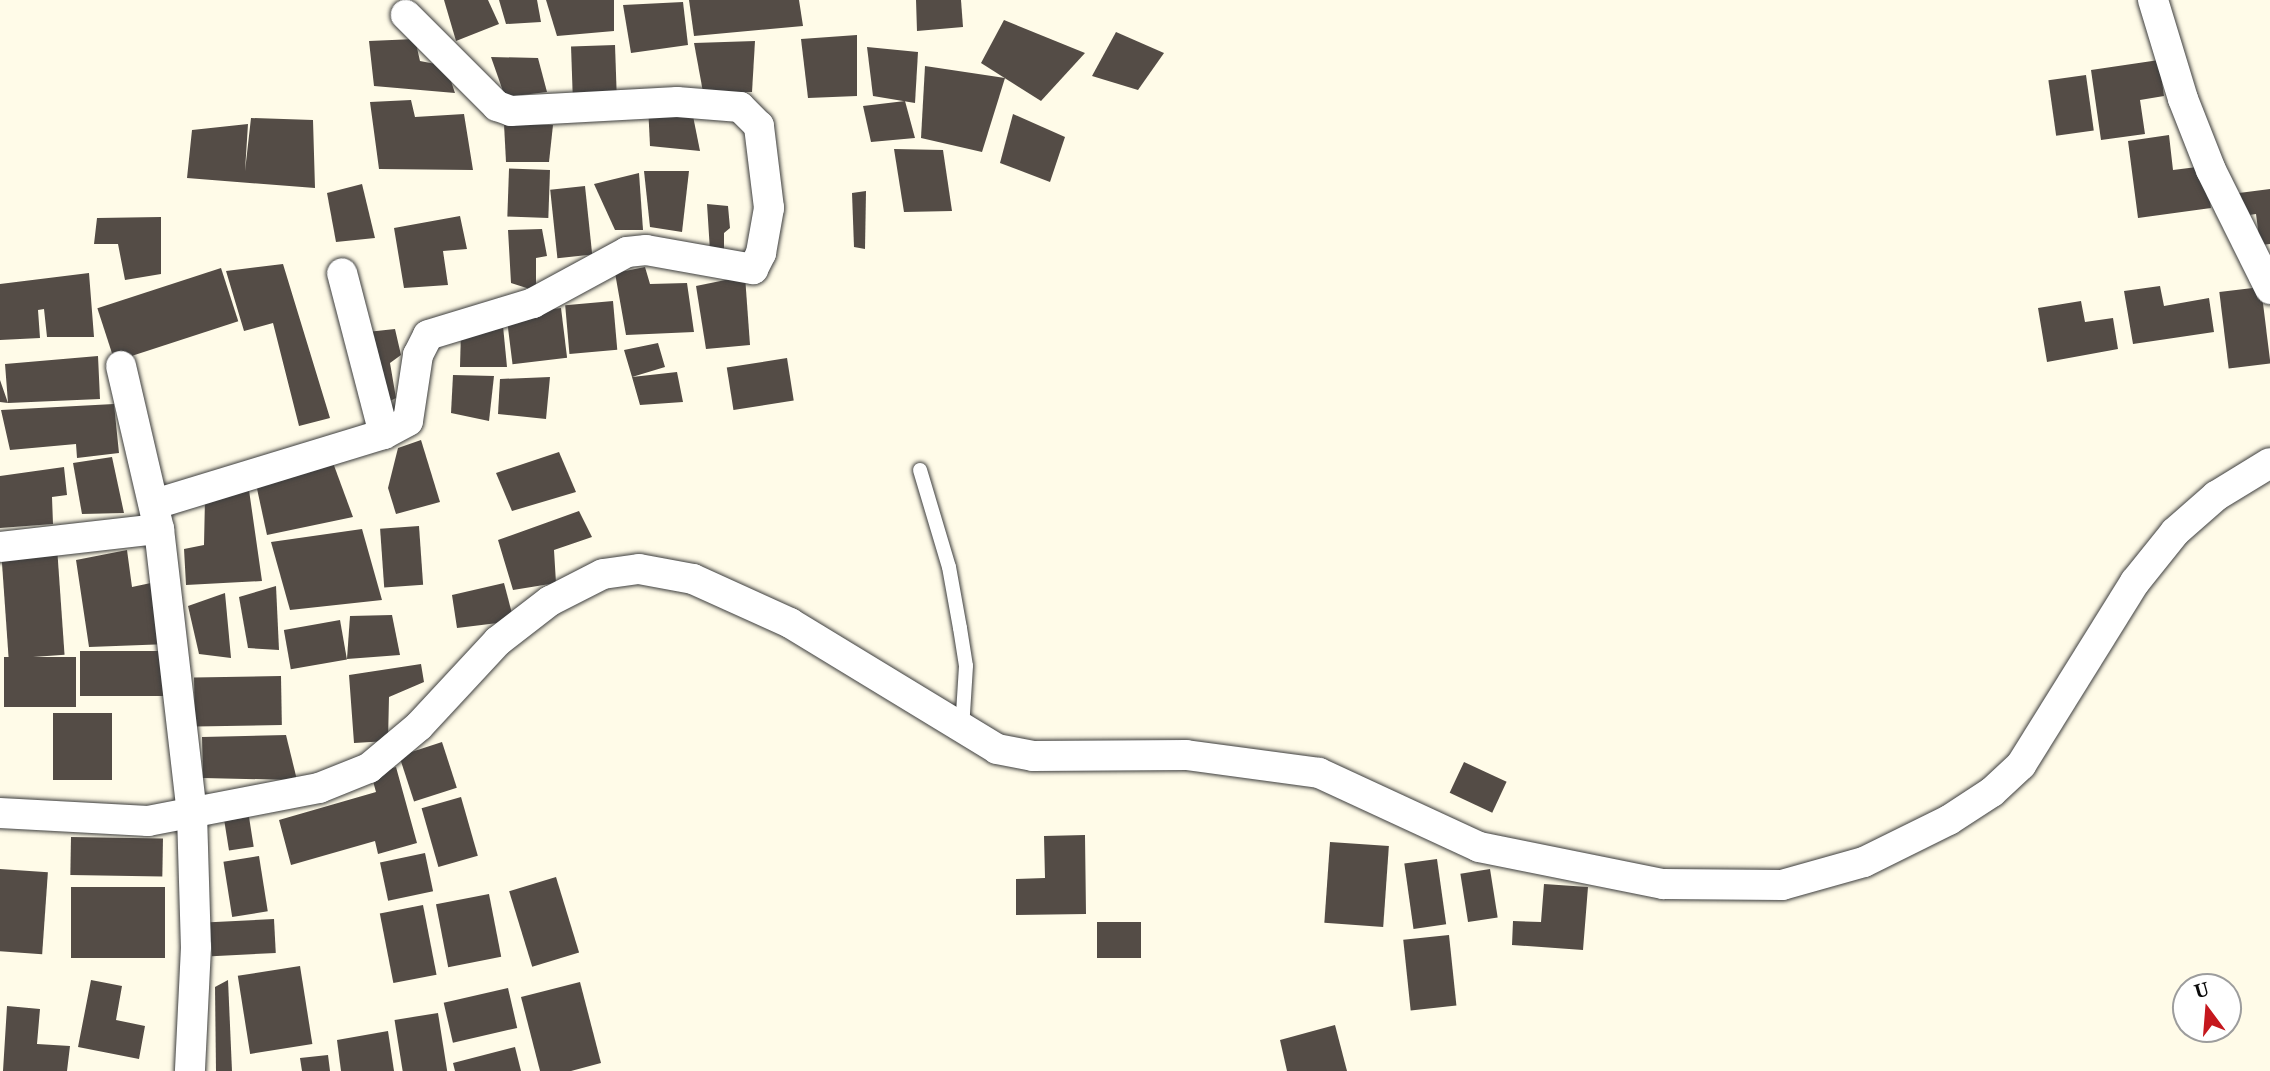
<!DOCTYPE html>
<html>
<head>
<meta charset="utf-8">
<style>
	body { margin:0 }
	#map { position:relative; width:2270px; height:1071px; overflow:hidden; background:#fffbe8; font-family:"Noto Serif",serif }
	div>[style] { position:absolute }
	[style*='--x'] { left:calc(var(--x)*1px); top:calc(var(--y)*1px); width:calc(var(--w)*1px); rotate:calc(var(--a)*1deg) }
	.building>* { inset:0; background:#544c46; transform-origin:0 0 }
	.roads { filter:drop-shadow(0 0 2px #3d3d3d) drop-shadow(0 0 2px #3d3d3d) }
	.service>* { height:14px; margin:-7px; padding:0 7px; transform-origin:7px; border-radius:7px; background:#fff }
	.minor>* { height:30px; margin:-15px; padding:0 15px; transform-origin:15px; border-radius:15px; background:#fff }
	span { translate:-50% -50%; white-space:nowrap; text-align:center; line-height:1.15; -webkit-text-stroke:7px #fff; paint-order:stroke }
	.north { position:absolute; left:2172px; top:973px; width:70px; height:70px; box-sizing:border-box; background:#fff; border:2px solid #9d9d9d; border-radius:50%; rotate:344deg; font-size:19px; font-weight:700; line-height:28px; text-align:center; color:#0a0a0a }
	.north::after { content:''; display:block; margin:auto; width:24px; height:32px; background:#c5171d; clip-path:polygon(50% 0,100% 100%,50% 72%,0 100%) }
</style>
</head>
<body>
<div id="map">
	<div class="building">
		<i style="clip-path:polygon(444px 0,488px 0,499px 24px,456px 41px)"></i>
		<i style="clip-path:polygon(499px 0,537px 0,541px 22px,506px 24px)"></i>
		<i style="clip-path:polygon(546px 0,614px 0,614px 31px,557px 36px)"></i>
		<i style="clip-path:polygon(689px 0,799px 0,803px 26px,694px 36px)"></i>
		<i style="clip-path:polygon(916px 0,961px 0,963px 27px,917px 31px)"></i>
		<i style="clip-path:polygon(683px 2px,688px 45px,631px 53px,623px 5px)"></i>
		<i style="clip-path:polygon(1004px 20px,1085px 53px,1041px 101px,981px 63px)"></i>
		<i style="clip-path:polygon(1116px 32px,1164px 53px,1138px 90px,1092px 76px)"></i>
		<i style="clip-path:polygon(857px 35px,857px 96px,808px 98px,801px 39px)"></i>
		<i style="clip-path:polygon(415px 39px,420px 61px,446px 66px,455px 93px,374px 86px,369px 41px)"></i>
		<i style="clip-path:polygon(755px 41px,752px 92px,703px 92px,694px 43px)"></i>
		<i style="left:615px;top:45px;width:54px;height:44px;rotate:88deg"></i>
		<i style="clip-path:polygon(867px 47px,918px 52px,915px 103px,873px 96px)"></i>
		<i style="clip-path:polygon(491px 57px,538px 58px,547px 92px,505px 97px)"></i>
		<i style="clip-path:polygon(2159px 60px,2164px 96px,2140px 100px,2145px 134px,2101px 140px,2091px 70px)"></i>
		<i style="clip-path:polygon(925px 66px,1005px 78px,982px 152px,921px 138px)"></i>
		<i style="left:2086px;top:75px;width:56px;height:38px;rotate:82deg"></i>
		<i style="clip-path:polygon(411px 100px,415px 117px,464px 114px,473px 170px,379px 169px,370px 102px)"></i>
		<i style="clip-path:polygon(905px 101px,915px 138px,871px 142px,863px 106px)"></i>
		<i style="clip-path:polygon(648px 105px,692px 111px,700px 151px,650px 146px)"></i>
		<i style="clip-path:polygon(1013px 114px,1065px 137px,1050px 182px,1000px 163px)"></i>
		<i style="clip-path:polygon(251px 118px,313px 120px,315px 188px,187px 178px,192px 130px,248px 124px,245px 171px)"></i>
		<i style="clip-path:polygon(504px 124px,553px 125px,549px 162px,506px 162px)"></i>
		<i style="clip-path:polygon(2169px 135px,2173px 170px,2205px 166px,2211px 208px,2138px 218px,2128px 141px)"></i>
		<i style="clip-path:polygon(894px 149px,943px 150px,952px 211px,904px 212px)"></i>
		<i style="left:550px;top:170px;width:48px;height:41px;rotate:92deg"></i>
		<i style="clip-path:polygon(644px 171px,689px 171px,682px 232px,650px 227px)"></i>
		<i style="clip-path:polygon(639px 173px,643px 230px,615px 230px,594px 184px)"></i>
		<i style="clip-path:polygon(362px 184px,375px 238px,336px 242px,327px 193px)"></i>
		<i style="left:585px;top:186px;width:69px;height:35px;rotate:84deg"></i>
		<i style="clip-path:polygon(2270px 189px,2270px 244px,2260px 245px,2256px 214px,2242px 216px,2239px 193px)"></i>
		<i style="clip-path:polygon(866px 191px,865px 249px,854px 247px,852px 193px)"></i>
		<i style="clip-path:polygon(707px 204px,728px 206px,730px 228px,724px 233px,724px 250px,710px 251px)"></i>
		<i style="clip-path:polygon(460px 216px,467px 249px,443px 251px,448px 285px,404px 288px,394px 228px)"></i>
		<i style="clip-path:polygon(161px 217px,161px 274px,125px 280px,118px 244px,94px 244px,97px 218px)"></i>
		<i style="clip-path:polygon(542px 229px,547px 256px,536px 258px,536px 291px,511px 283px,508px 230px)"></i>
		<i style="clip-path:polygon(283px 264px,330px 418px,299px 426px,273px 323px,244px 331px,226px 271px)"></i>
		<i style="clip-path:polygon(645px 267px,650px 284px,687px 283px,694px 332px,626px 335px,615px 273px)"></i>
		<i style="left:221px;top:268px;width:56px;height:130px;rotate:72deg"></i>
		<i style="clip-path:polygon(89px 273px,94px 337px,47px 337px,44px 309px,38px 310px,40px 338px,0 340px,0 284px)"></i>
		<i style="clip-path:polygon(745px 276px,750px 345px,706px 349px,696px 286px)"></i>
		<i style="clip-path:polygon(2160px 286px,2164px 306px,2209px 298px,2214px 332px,2133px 344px,2124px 291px)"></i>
		<i style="left:2261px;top:287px;width:77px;height:42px;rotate:83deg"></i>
		<i style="left:613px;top:301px;width:49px;height:48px;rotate:85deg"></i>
		<i style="clip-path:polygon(2081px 301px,2085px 322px,2113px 318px,2118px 349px,2047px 362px,2038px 308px)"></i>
		<i style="left:561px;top:308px;width:50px;height:55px;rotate:83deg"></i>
		<i style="clip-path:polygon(503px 326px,507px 367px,460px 367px,461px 330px)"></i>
		<i style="clip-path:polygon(395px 329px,401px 355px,390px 363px,396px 398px,380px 406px,367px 332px)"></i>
		<i style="clip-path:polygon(658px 343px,665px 367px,632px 377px,677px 372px,683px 402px,640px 405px,632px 377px,624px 350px)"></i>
		<i style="clip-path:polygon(98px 356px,100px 399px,8px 403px,0 402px,0 380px,8px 403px,5px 364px)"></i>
		<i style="left:787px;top:358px;width:43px;height:61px;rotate:81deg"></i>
		<i style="clip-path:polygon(453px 375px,494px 376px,489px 421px,451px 413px)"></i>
		<i style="clip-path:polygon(550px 377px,546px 419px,498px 414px,500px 379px)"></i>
		<i style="clip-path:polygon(114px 404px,119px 453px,77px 458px,76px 444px,10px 450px,1px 410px)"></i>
		<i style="clip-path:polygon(421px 440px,440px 502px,396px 514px,388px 488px,398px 448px)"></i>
		<i style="clip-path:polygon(559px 452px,576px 492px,512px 511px,496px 473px)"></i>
		<i style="clip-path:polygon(112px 457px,124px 513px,82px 514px,73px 463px)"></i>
		<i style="clip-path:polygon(332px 460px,353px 517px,267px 535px,256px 484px)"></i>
		<i style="clip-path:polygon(64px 467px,67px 495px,52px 497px,53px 524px,0 528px,0 476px)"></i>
		<i style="clip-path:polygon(249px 490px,262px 581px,186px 585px,184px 549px,204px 545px,205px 498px)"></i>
		<i style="clip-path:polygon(579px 511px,592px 537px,554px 550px,556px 583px,513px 590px,498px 540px)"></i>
		<i style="left:419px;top:526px;width:59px;height:39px;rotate:86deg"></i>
		<i style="clip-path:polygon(362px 529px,382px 600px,290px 610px,271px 542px)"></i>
		<i style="left:57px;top:547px;width:108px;height:56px;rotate:86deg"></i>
		<i style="clip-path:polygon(127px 550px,132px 587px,165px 580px,169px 644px,89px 647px,76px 560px)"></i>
		<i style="clip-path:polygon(504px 583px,514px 621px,457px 628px,452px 595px)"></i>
		<i style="clip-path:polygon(276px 586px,279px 650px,248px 648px,239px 597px)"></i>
		<i style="clip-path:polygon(225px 593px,231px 658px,199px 654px,188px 606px)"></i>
		<i style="clip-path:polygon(392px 615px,400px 655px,347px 659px,350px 616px)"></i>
		<i style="left:340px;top:620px;width:40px;height:57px;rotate:80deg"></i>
		<i style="left:171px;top:651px;width:45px;height:91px;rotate:90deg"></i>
		<i style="left:76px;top:657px;width:50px;height:72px;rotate:90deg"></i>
		<i style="clip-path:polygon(421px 664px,424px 682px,389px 697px,388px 741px,354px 743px,349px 675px)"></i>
		<i style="left:281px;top:676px;width:49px;height:87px;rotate:89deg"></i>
		<i style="left:53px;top:713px;width:59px;height:67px"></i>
		<i style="clip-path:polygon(286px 735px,297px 780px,203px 778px,202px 737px)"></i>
		<i style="left:442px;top:742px;width:48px;height:45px;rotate:72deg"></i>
		<i style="left:1464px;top:762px;width:47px;height:34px;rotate:25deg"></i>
		<i style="clip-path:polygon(396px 767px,417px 843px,378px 854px,375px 841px,291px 865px,279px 820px,376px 792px,371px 774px)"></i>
		<i style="left:461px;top:797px;width:61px;height:41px;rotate:74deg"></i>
		<i style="left:249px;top:817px;width:30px;height:25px;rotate:81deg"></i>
		<i style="clip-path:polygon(1085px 835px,1086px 914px,1016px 915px,1016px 879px,1045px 878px,1044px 836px)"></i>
		<i style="left:71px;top:837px;width:92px;height:38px;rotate:1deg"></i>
		<i style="left:1330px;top:842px;width:59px;height:81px;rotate:4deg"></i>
		<i style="left:425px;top:853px;width:39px;height:46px;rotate:78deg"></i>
		<i style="left:259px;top:856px;width:56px;height:36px;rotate:81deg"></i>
		<i style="left:1437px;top:859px;width:66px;height:33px;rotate:82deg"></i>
		<i style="left:0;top:869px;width:48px;height:82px;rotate:4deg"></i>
		<i style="left:1490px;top:869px;width:49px;height:30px;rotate:81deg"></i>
		<i style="left:556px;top:877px;width:79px;height:49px;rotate:73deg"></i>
		<i style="clip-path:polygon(1544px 884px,1588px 887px,1583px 950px,1512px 945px,1513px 921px,1541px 922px)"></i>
		<i style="left:71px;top:887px;width:94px;height:71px"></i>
		<i style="left:489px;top:894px;width:64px;height:54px;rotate:79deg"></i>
		<i style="left:423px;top:905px;width:71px;height:44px;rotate:79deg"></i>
		<i style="left:274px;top:919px;width:34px;height:64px;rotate:87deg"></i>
		<i style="left:1097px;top:922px;width:44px;height:36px"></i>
		<i style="left:1449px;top:935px;width:71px;height:46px;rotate:84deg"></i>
		<i style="left:300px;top:966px;width:79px;height:63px;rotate:81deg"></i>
		<i style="clip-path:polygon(91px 980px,122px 986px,116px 1020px,145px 1026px,139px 1059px,78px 1047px)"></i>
		<i style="clip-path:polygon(228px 980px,232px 1071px,216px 1071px,215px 987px)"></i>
		<i style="clip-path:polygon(580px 982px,601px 1063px,571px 1071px,540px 1071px,521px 997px)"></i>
		<i style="left:508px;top:988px;width:41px;height:66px;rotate:77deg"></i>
		<i style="clip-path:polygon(7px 1006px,40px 1009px,37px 1044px,70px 1046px,67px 1071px,3px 1071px)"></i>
		<i style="left:438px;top:1013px;width:59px;height:44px;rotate:81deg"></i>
		<i style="clip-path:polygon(1335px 1025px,1347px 1071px,1287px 1071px,1280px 1040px)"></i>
		<i style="clip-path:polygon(388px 1031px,394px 1071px,341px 1071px,337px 1040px)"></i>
		<i style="clip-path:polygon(515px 1047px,521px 1071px,455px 1071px,453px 1063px)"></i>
		<i style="clip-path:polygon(328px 1055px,330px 1071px,302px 1071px,300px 1058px)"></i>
	</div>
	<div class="roads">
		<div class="service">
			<i style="--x:920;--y:470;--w:101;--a:73.4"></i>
			<i style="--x:949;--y:567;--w:62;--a:79.8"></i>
			<i style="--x:960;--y:628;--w:38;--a:81"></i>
			<i style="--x:966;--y:666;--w:63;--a:93.6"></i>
		</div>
		<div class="minor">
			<i style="--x:2153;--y:0;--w:103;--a:73.1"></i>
			<i style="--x:2183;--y:99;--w:76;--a:68.5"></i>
			<i style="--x:2211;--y:170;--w:133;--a:63.6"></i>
			<i style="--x:121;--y:366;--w:167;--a:76.9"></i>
			<i style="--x:159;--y:529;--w:287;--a:83.4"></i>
			<i style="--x:192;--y:814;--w:133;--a:88.3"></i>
			<i style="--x:196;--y:947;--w:124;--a:92.8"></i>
			<i style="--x:384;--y:434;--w:27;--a:-28"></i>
			<i style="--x:408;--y:421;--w:67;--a:-81.4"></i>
			<i style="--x:418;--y:355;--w:22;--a:-63"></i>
			<i style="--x:428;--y:335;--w:110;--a:-16.9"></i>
			<i style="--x:533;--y:303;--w:107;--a:-28.5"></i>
			<i style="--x:627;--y:252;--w:19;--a:-6"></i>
			<i style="--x:646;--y:250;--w:109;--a:10.1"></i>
			<i style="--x:753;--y:269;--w:18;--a:-63"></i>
			<i style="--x:761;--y:253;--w:46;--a:-79.9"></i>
			<i style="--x:769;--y:208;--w:83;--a:-97"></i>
			<i style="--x:759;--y:126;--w:27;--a:-135"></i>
			<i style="--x:740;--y:107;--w:63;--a:-175.5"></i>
			<i style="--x:677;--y:102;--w:166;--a:176.9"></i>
			<i style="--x:511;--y:111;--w:15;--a:-160"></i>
			<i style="--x:497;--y:106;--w:129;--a:-135"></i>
			<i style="--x:155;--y:504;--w:239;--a:-17"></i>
			<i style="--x:384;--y:434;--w:166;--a:-104.6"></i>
			<i style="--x:0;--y:547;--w:160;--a:-6.5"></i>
			<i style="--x:0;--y:813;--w:148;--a:3.1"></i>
			<i style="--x:148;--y:821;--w:174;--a:-10.9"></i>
			<i style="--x:319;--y:788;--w:54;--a:-21.8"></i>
			<i style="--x:369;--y:768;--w:65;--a:-40"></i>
			<i style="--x:419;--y:726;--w:116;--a:-47.1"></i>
			<i style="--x:498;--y:641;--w:66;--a:-37.6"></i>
			<i style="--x:550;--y:601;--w:59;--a:-27"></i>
			<i style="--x:603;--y:574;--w:36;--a:-8"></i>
			<i style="--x:639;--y:569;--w:55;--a:10.5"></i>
			<i style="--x:693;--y:579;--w:107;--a:24.4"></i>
			<i style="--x:790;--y:623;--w:242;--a:31.3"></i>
			<i style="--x:997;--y:749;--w:37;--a:11"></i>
			<i style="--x:1033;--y:756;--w:153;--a:-0.4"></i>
			<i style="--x:1186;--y:755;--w:134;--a:7.7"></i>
			<i style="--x:1319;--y:773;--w:176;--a:24.8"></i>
			<i style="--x:1479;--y:847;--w:188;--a:11.4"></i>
			<i style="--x:1663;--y:884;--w:119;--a:0.5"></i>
			<i style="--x:1782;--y:885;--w:85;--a:-15.7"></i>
			<i style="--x:1864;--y:862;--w:95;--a:-26.3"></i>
			<i style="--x:1949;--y:820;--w:51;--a:-33.1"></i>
			<i style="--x:1992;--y:792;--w:40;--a:-43"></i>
			<i style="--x:2021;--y:765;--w:216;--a:-58.1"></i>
			<i style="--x:2135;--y:582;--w:64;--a:-51.3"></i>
			<i style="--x:2175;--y:532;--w:55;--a:-41.3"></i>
			<i style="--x:2216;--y:496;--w:63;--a:-31.4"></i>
		</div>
	</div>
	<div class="north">U</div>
</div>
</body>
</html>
